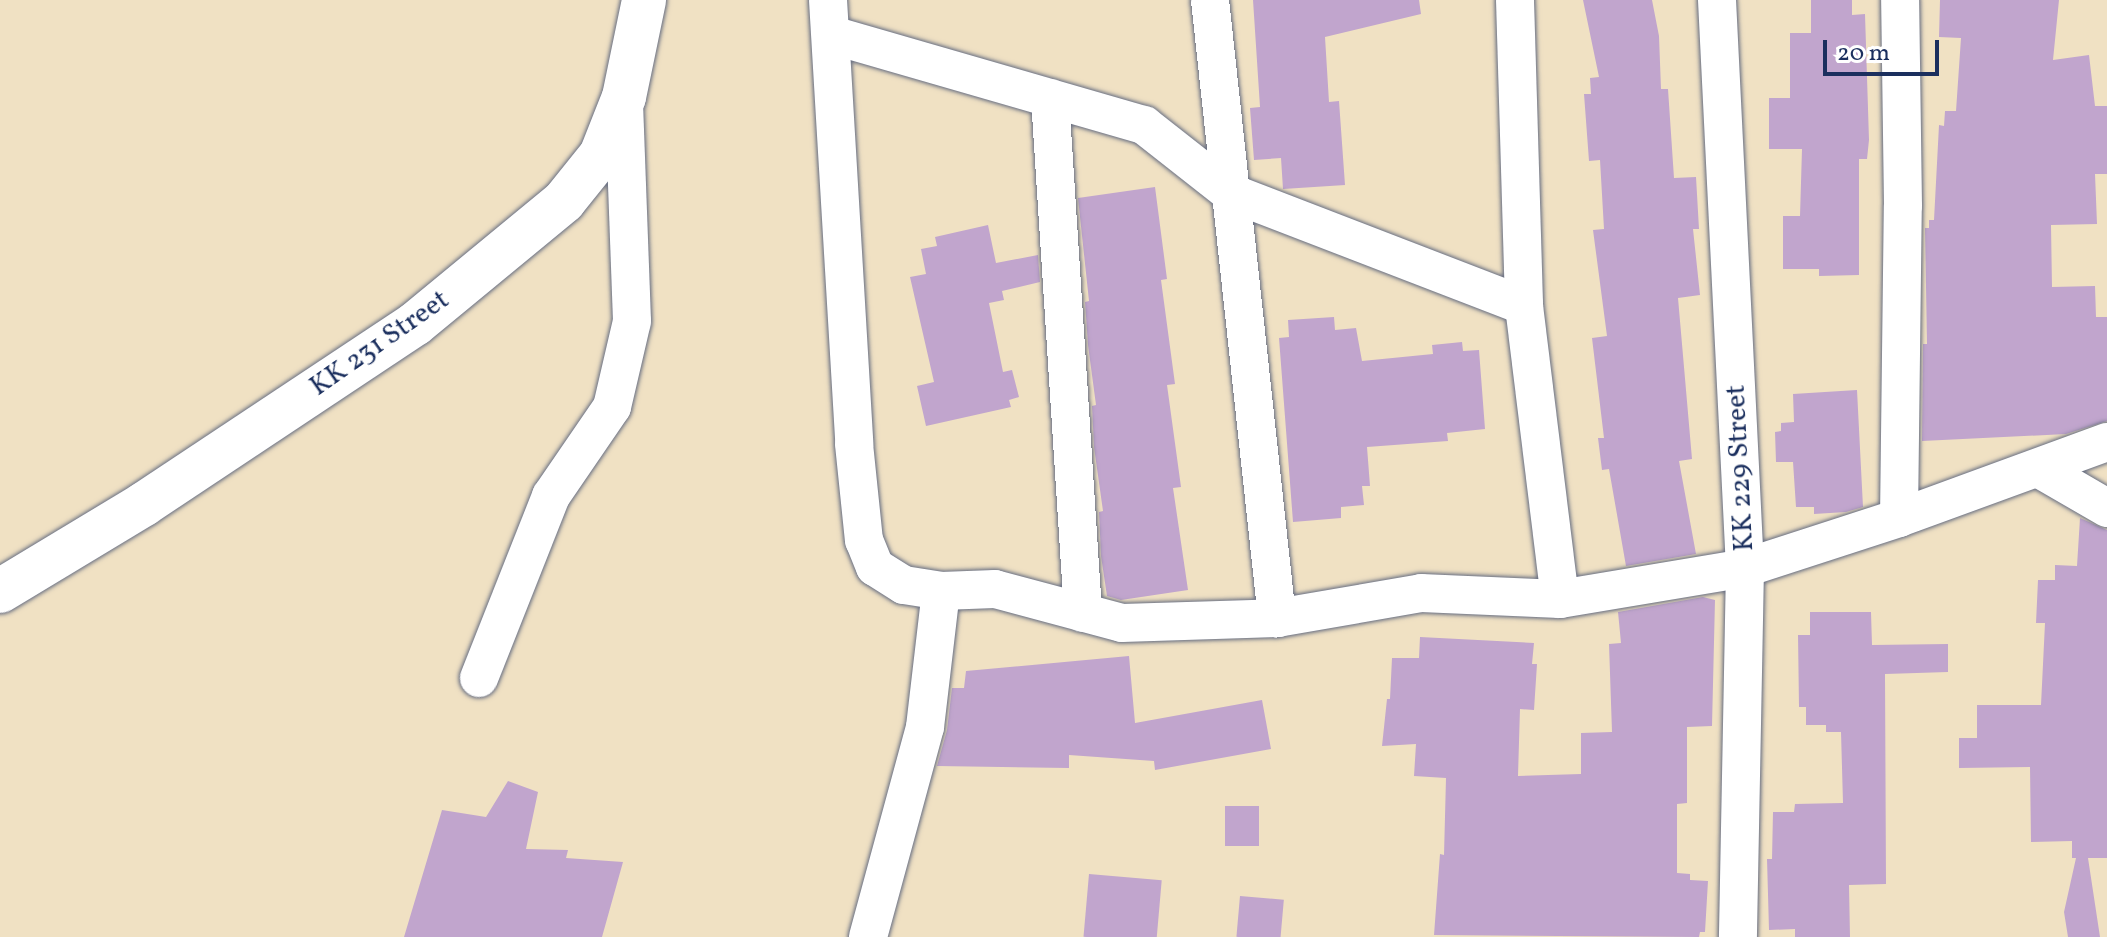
<!DOCTYPE html>
<html>
<head>
<meta charset="utf-8">
<style>
	body { margin:0 }
	#map { position:relative; width:2107px; height:937px; overflow:hidden; background:#f0e1c3; font-family:Vollkorn,serif }
	div>[style] { position:absolute }
	[style*='--x'] { left:calc(var(--x)*1px); top:calc(var(--y)*1px); width:calc(var(--w)*1px); rotate:calc(var(--a)*1deg) }
	.building>* { inset:0; background:#c1a5cd; transform-origin:0 0 }
	.roads { filter:drop-shadow(0 0 2px #666d81) drop-shadow(0 0 2px #666d81) }
	.minor>* { height:38px; margin:-19px; padding:0 19px; transform-origin:19px; border-radius:19px; background:#fff }
	.major>* { height:44px; margin:-22px; padding:0 22px; transform-origin:22px; border-radius:22px; background:#fff }
	span { translate:-50% -50%; white-space:nowrap; text-align:center; line-height:1.15; -webkit-text-stroke:7px #fff; paint-order:stroke }
	.street-label { font-size:28px; color:#1b2f5e }
	.scale { position:absolute; left:1823px; top:40px; width:116px; height:36px; box-sizing:border-box; border:4px solid #1b2f5e; border-top:0; padding-left:10px; font-size:24px; line-height:28px; white-space:nowrap; color:#1b2f5e; -webkit-text-stroke:6px #fff; paint-order:stroke }
</style>
</head>
<body>
<div id="map">
	<div class="building">
		<i style="clip-path:polygon(1253px 0,1419px 0,1421px 14px,1325px 37px,1329px 102px,1339px 101px,1345px 185px,1283px 189px,1281px 158px,1254px 160px,1250px 108px,1260px 107px)"></i>
		<i style="clip-path:polygon(1583px 0,1652px 0,1659px 36px,1661px 89px,1668px 89px,1674px 178px,1696px 177px,1699px 229px,1693px 229px,1700px 295px,1678px 298px,1692px 459px,1679px 461px,1696px 554px,1626px 566px,1609px 469px,1602px 470px,1598px 438px,1604px 438px,1592px 338px,1607px 336px,1593px 230px,1604px 229px,1600px 160px,1589px 161px,1584px 94px,1591px 94px,1590px 78px,1599px 77px)"></i>
		<i style="clip-path:polygon(1811px 0,1852px 0,1852px 15px,1865px 14px,1869px 140px,1867px 159px,1859px 159px,1859px 275px,1819px 276px,1819px 269px,1783px 269px,1783px 216px,1800px 216px,1802px 149px,1769px 149px,1769px 98px,1790px 98px,1790px 33px,1811px 33px)"></i>
		<i style="clip-path:polygon(1940px 0,2059px 0,2053px 60px,2089px 55px,2095px 106px,2107px 106px,2107px 174px,2095px 174px,2097px 224px,2051px 225px,2052px 287px,2095px 286px,2096px 317px,2107px 317px,2107px 421px,2066px 434px,1922px 441px,1923px 344px,1927px 344px,1925px 228px,1929px 228px,1929px 220px,1934px 220px,1939px 125px,1944px 126px,1945px 111px,1956px 111px,1961px 38px,1939px 37px)"></i>
		<i style="clip-path:polygon(1155px 187px,1167px 279px,1161px 280px,1175px 384px,1167px 385px,1181px 487px,1173px 488px,1188px 590px,1121px 600px,1107px 596px,1101px 556px,1099px 512px,1103px 511px,1094px 447px,1092px 406px,1096px 405px,1088px 345px,1085px 302px,1089px 301px,1078px 198px)"></i>
		<i style="clip-path:polygon(988px 225px,996px 263px,1038px 255px,1040px 282px,1002px 291px,1004px 300px,989px 303px,1003px 372px,1012px 370px,1019px 397px,1009px 400px,1011px 407px,926px 426px,917px 386px,934px 382px,910px 277px,926px 274px,921px 249px,937px 246px,935px 237px)"></i>
		<i style="clip-path:polygon(1334px 317px,1335px 330px,1356px 328px,1362px 361px,1433px 354px,1432px 345px,1462px 342px,1463px 351px,1479px 350px,1485px 429px,1447px 433px,1448px 441px,1367px 447px,1370px 486px,1362px 486px,1364px 505px,1341px 507px,1341px 518px,1293px 522px,1279px 338px,1289px 337px,1288px 320px)"></i>
		<i style="clip-path:polygon(1857px 390px,1863px 507px,1846px 512px,1814px 514px,1814px 507px,1796px 507px,1793px 462px,1776px 462px,1775px 432px,1781px 431px,1781px 423px,1794px 422px,1793px 394px)"></i>
		<i style="clip-path:polygon(2080px 518px,2107px 530px,2107px 858px,2088px 858px,2100px 937px,2068px 937px,2064px 912px,2076px 858px,2072px 858px,2072px 841px,2031px 842px,2030px 767px,1959px 768px,1959px 738px,1977px 738px,1977px 705px,2041px 705px,2045px 623px,2036px 623px,2038px 580px,2055px 580px,2055px 565px,2077px 566px)"></i>
		<i style="clip-path:polygon(1703px 597px,1715px 600px,1712px 726px,1687px 727px,1687px 803px,1677px 804px,1677px 873px,1690px 874px,1690px 880px,1708px 881px,1705px 932px,1700px 932px,1699px 937px,1434px 935px,1440px 854px,1444px 855px,1446px 778px,1414px 776px,1416px 744px,1382px 746px,1387px 699px,1390px 699px,1392px 658px,1419px 658px,1420px 637px,1534px 643px,1532px 664px,1537px 664px,1534px 710px,1520px 709px,1518px 776px,1581px 774px,1581px 733px,1612px 732px,1609px 644px,1621px 643px,1618px 612px)"></i>
		<i style="clip-path:polygon(1810px 612px,1871px 612px,1872px 645px,1948px 644px,1948px 672px,1885px 674px,1886px 884px,1849px 885px,1850px 937px,1795px 937px,1795px 929px,1769px 930px,1767px 859px,1772px 859px,1773px 812px,1794px 812px,1795px 804px,1843px 803px,1841px 732px,1826px 732px,1826px 725px,1806px 725px,1806px 707px,1799px 707px,1798px 635px,1810px 635px)"></i>
		<i style="clip-path:polygon(1129px 656px,1135px 723px,1262px 700px,1271px 749px,1155px 770px,1154px 761px,1069px 755px,1069px 768px,937px 766px,947px 730px,952px 688px,964px 688px,966px 671px)"></i>
		<i style="clip-path:polygon(508px 781px,538px 792px,526px 849px,568px 850px,566px 858px,623px 862px,602px 937px,404px 937px,442px 810px,486px 817px)"></i>
		<i style="left:1225px;top:806px;width:34px;height:40px"></i>
		<i style="left:1089px;top:874px;width:73px;height:63px;rotate:5deg"></i>
		<i style="left:1240px;top:896px;width:44px;height:41px;rotate:5deg"></i>
	</div>
	<div class="roads">
		<div class="minor">
			<i style="--x:828;--y:0;--w:445;--a:86.6"></i>
			<i style="--x:854;--y:444;--w:97;--a:84.1"></i>
			<i style="--x:864;--y:540;--w:29;--a:68"></i>
			<i style="--x:875;--y:567;--w:34;--a:32"></i>
			<i style="--x:904;--y:585;--w:37;--a:9"></i>
			<i style="--x:941;--y:591;--w:54;--a:-2.1"></i>
			<i style="--x:995;--y:589;--w:131;--a:15"></i>
			<i style="--x:1122;--y:623;--w:155;--a:-1.8"></i>
			<i style="--x:1277;--y:618;--w:146;--a:-9.8"></i>
			<i style="--x:1421;--y:593;--w:139;--a:2.5"></i>
			<i style="--x:1560;--y:599;--w:188;--a:-9.5"></i>
			<i style="--x:1745;--y:568;--w:162;--a:-18"></i>
			<i style="--x:1899;--y:518;--w:221;--a:-20.1"></i>
			<i style="--x:1210;--y:0;--w:622;--a:83.81"></i>
			<i style="--x:1515;--y:0;--w:306;--a:88.3"></i>
			<i style="--x:1524;--y:306;--w:295;--a:83"></i>
			<i style="--x:1717;--y:0;--w:569;--a:87.18"></i>
			<i style="--x:1745;--y:568;--w:369;--a:91.1"></i>
			<i style="--x:832;--y:35;--w:325;--a:16.1"></i>
			<i style="--x:1144;--y:125;--w:108;--a:38.2"></i>
			<i style="--x:1229;--y:192;--w:316;--a:21.1"></i>
			<i style="--x:1050;--y:98;--w:516;--a:86.33"></i>
			<i style="--x:2038;--y:468;--w:80;--a:30.1"></i>
			<i style="--x:1899;--y:518;--w:312;--a:-89.3"></i>
			<i style="--x:1903;--y:206;--w:206;--a:-90.8"></i>
			<i style="--x:479;--y:678;--w:196;--a:-68.4"></i>
			<i style="--x:551;--y:496;--w:108;--a:-55.6"></i>
			<i style="--x:612;--y:407;--w:88;--a:-76.9"></i>
			<i style="--x:632;--y:321;--w:221;--a:-92.1"></i>
			<i style="--x:868;--y:937;--w:218;--a:-74.8"></i>
			<i style="--x:925;--y:727;--w:137;--a:-83.3"></i>
		</div>
		<div class="major">
			<i style="--x:0;--y:591;--w:168;--a:-31.1"></i>
			<i style="--x:144;--y:504;--w:325;--a:-33.6"></i>
			<i style="--x:415;--y:324;--w:193;--a:-39.5"></i>
			<i style="--x:564;--y:201;--w:59;--a:-51.2"></i>
			<i style="--x:601;--y:155;--w:62;--a:-68.4"></i>
			<i style="--x:624;--y:97;--w:99;--a:-78.3"></i>
		</div>
	</div>
	<div class="street-label">
		<span style="left:380px;top:344px;rotate:-35deg">KK 231 Street</span>
		<span style="left:1741px;top:468px;rotate:-93deg">KK 229 Street</span>
	</div>
	<div class="scale">20 m</div>
</div>
</body>
</html>
